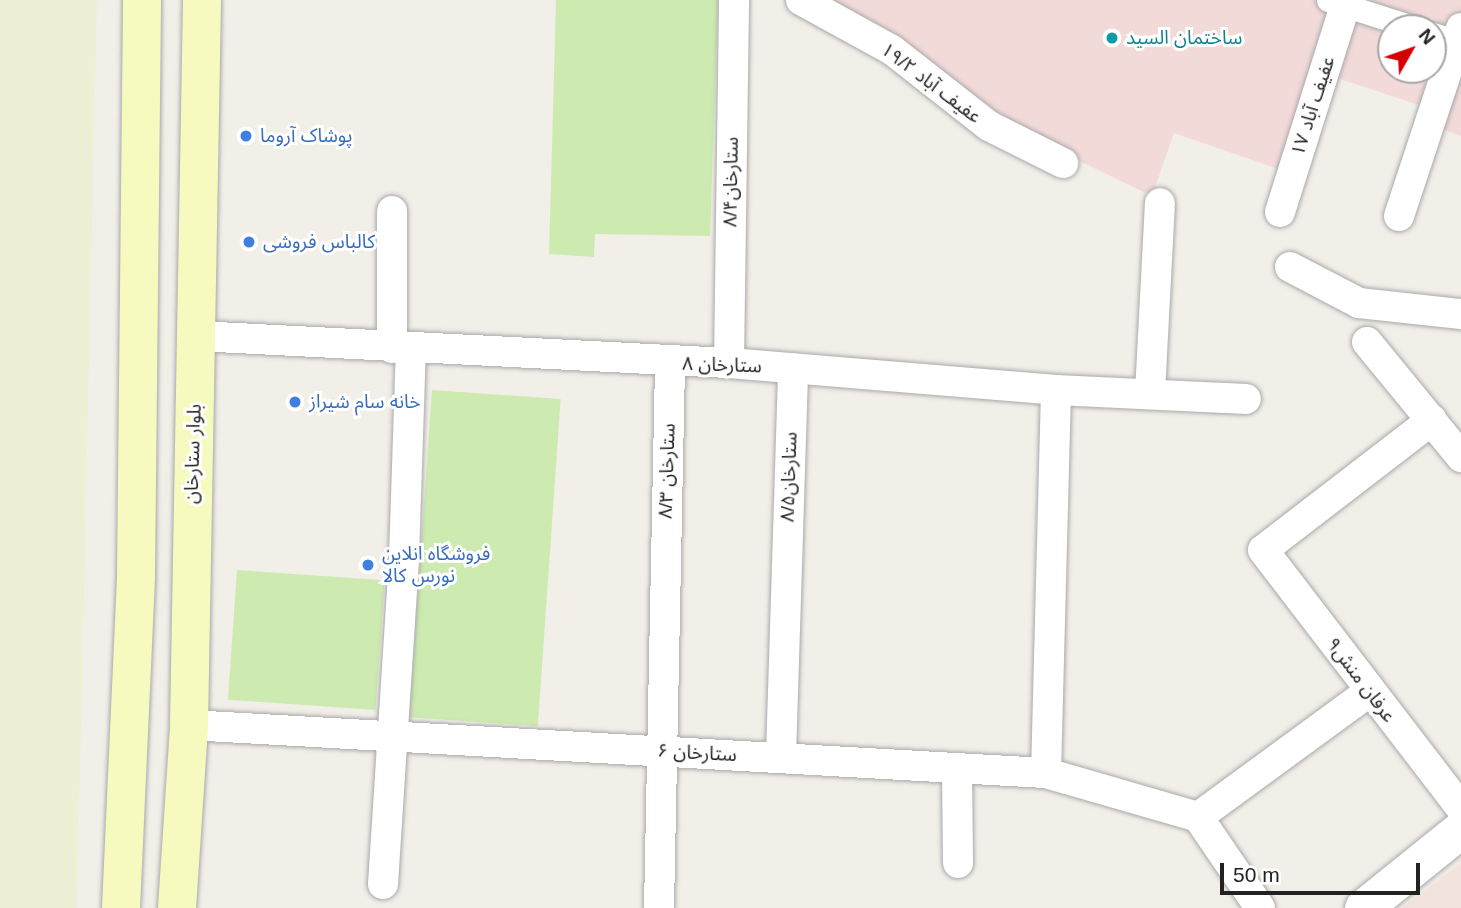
<!DOCTYPE html>
<html>
<head>
<meta charset="utf-8">
<style>
	body { margin:0 }
	#map { position:relative; width:1461px; height:908px; overflow:hidden; background:#f2efe9; font-family:Helvetica,"Noto Sans Arabic",sans-serif }
	div>[style] { position:absolute }
	[style*='--x'] { left:calc(var(--x)*1px); top:calc(var(--y)*1px); width:calc(var(--w)*1px); rotate:calc(var(--a)*1deg) }
	.commercial>* { inset:0; background:#f2dad9 }
	.military>* { inset:0; background:#f3e3dd }
	.farmland>* { inset:0; background:#eef0d5 }
	.grass>* { inset:0; background:#cdebb0; transform-origin:0 0 }
	.roads { filter:drop-shadow(0 0 2px #a9a9a9) drop-shadow(0 0 2px #a9a9a9) }
	.pedestrian>* { height:23px; margin:-11.5px; padding:0 11.5px; transform-origin:11.5px; border-radius:11.5px; background:#fff }
	.minor>* { height:30px; margin:-15px; padding:0 15px; transform-origin:15px; border-radius:15px; background:#fff }
	.tertiary>* { height:37px; margin:-18.5px; padding:0 18.5px; transform-origin:18.5px; border-radius:18.5px; background:#fff }
	.secondary>* { height:38px; margin:-19px; padding:0 19px; transform-origin:19px; border-radius:19px; background:#f7fabf }
	.dots>* { width:19px; height:19px; translate:-50% -50%; box-sizing:border-box; border:4px solid #fff; border-radius:50% }
	span { translate:-50% -50%; white-space:nowrap; text-align:center; line-height:1.15; -webkit-text-stroke:6px #fff; paint-order:stroke }
	.culture-label { font-size:19px; color:#0d838f }
	.left { translate:0 -50%; text-align:left }
	.street-label { font-size:19px; color:#222 }
	.shop-label { font-size:19px; color:#366cbe }
	.north { position:absolute; left:1377px; top:14px; width:70px; height:70px; box-sizing:border-box; background:#fff; border:2px solid #a7a7a7; border-radius:50%; rotate:50deg; font-size:19px; font-weight:700; line-height:28px; text-align:center; color:#222 }
	.north::after { content:''; display:block; margin:auto; width:24px; height:32px; background:#d40000; clip-path:polygon(50% 0,100% 100%,50% 72%,0 100%) }
	.scale { position:absolute; left:1220px; top:863px; width:200px; height:32px; box-sizing:border-box; border:4px solid #222; border-top:0; padding-left:9px; font-size:21px; line-height:24px; white-space:nowrap; color:#222; -webkit-text-stroke:5px #fff; paint-order:stroke }
</style>
</head>
<body>
<div id="map">
	<div class="commercial">
		<i style="clip-path:polygon(evenodd,808px 0,1461px 0,1461px 136px,1439px 128px,1425px 107px,1334px 77px,1296px 175px,1174px 133px,1152px 196px,988px 117px,808px 0,1391px 28px,1433px 28px,1433px 70px,1391px 70px,1391px 28px)"></i>
	</div>
	<div class="military">
		<i style="clip-path:polygon(1461px 863px,1461px 908px,1402px 908px)"></i>
	</div>
	<div class="farmland">
		<i style="clip-path:polygon(0 0,97px 0,77px 908px,0 908px)"></i>
	</div>
	<div class="grass">
		<i style="clip-path:polygon(556px 0,718px 0,710px 236px,595px 234px,594px 257px,549px 254px)"></i>
		<i style="left:432px;top:390px;width:129px;height:328px;rotate:4deg"></i>
		<i style="left:237px;top:570px;width:148px;height:130px;rotate:4deg"></i>
	</div>
	<div class="roads">
		<div class="pedestrian">
			<i style="--x:1328;--y:0;--w:91;--a:17.8"></i>
			<i style="--x:1433;--y:34;--w:29;--a:18"></i>
		</div>
		<div class="minor">
			<i style="--x:801;--y:0;--w:104;--a:28.8"></i>
			<i style="--x:892;--y:50;--w:123;--a:38.1"></i>
			<i style="--x:989;--y:126;--w:83;--a:26.6"></i>
			<i style="--x:392;--y:211;--w:137;--a:90"></i>
			<i style="--x:1280;--y:212;--w:222;--a:-72.5"></i>
			<i style="--x:1399;--y:216;--w:198;--a:-71.7"></i>
			<i style="--x:1290;--y:267;--w:78;--a:27.6"></i>
			<i style="--x:1359;--y:303;--w:103;--a:6.2"></i>
			<i style="--x:197;--y:336;--w:533;--a:2.91"></i>
			<i style="--x:729;--y:363;--w:328;--a:4.7"></i>
			<i style="--x:1056;--y:390;--w:190;--a:2.7"></i>
			<i style="--x:1367;--y:342;--w:149;--a:50.7"></i>
			<i style="--x:729;--y:363;--w:363;--a:-89.2"></i>
			<i style="--x:1150;--y:393;--w:190;--a:-87"></i>
			<i style="--x:1432;--y:420;--w:213;--a:142.4"></i>
			<i style="--x:1263;--y:550;--w:325;--a:52.5"></i>
			<i style="--x:189;--y:725;--w:858;--a:3.21"></i>
			<i style="--x:1046;--y:773;--w:158;--a:16.1"></i>
			<i style="--x:781;--y:756;--w:388;--a:-88.2"></i>
			<i style="--x:957;--y:769;--w:94;--a:89.4"></i>
			<i style="--x:1046;--y:773;--w:383;--a:-88.5"></i>
			<i style="--x:1198;--y:817;--w:212;--a:-36.2"></i>
			<i style="--x:1198;--y:817;--w:110;--a:55.7"></i>
			<i style="--x:383;--y:884;--w:328;--a:-86.3"></i>
			<i style="--x:404;--y:557;--w:207;--a:-88.1"></i>
			<i style="--x:659;--y:908;--w:544;--a:-88.84"></i>
		</div>
		<div class="tertiary">
			<i style="--x:1363;--y:908;--w:126;--a:-38.9"></i>
		</div>
		<div class="secondary">
			<i style="--x:121;--y:908;--w:332;--a:-87.4"></i>
			<i style="--x:136;--y:576;--w:576;--a:-89.4"></i>
			<i style="--x:177;--y:908;--w:183;--a:-86.2"></i>
			<i style="--x:189;--y:725;--w:725;--a:-88.97"></i>
		</div>
	</div>
	<div class="dots">
		<i style="left:1112px;top:38px;background:#0f9aa8"></i>
		<i style="left:246px;top:136px;background:#3f7fe0"></i>
		<i style="left:249px;top:242px;background:#3f7fe0"></i>
		<i style="left:295px;top:402px;background:#3f7fe0"></i>
		<i style="left:368px;top:565px;background:#3f7fe0"></i>
	</div>
	<div class="culture-label">
		<span class="left" style="left:1126px;top:38px">ساختمان السید</span>
	</div>
	<div class="street-label">
		<span style="left:931px;top:83px;rotate:37deg">عفیف آباد ۱۹/۲</span>
		<span style="left:1313px;top:106px;rotate:-72deg">عفیف آباد ۱۷</span>
		<span style="left:731px;top:182px;rotate:-89deg">ستارخان۸/۴</span>
		<span style="left:722px;top:365px;rotate:2deg">ستارخان ۸</span>
		<span style="left:193px;top:454px;rotate:-88deg">بلوار ستارخان</span>
		<span style="left:667px;top:471px;rotate:-88deg">ستارخان ۸/۳</span>
		<span style="left:789px;top:477px;rotate:-88deg">ستارخان۸/۵</span>
		<span style="left:1361px;top:680px;rotate:53deg">عرفان منش۹</span>
		<span style="left:697px;top:753px;rotate:3deg">ستارخان ۶</span>
	</div>
	<div class="shop-label">
		<span class="left" style="left:260px;top:136px">پوشاک آروما</span>
		<span class="left" style="left:263px;top:242px">کالباس فروشی</span>
		<span class="left" style="left:309px;top:402px">خانه سام شیراز</span>
		<span class="left" style="left:382px;top:565px">فروشگاه انلاین<br>نورس کالا</span>
	</div>
	<div class="north">N</div>
	<div class="scale">50 m</div>
</div>
</body>
</html>
